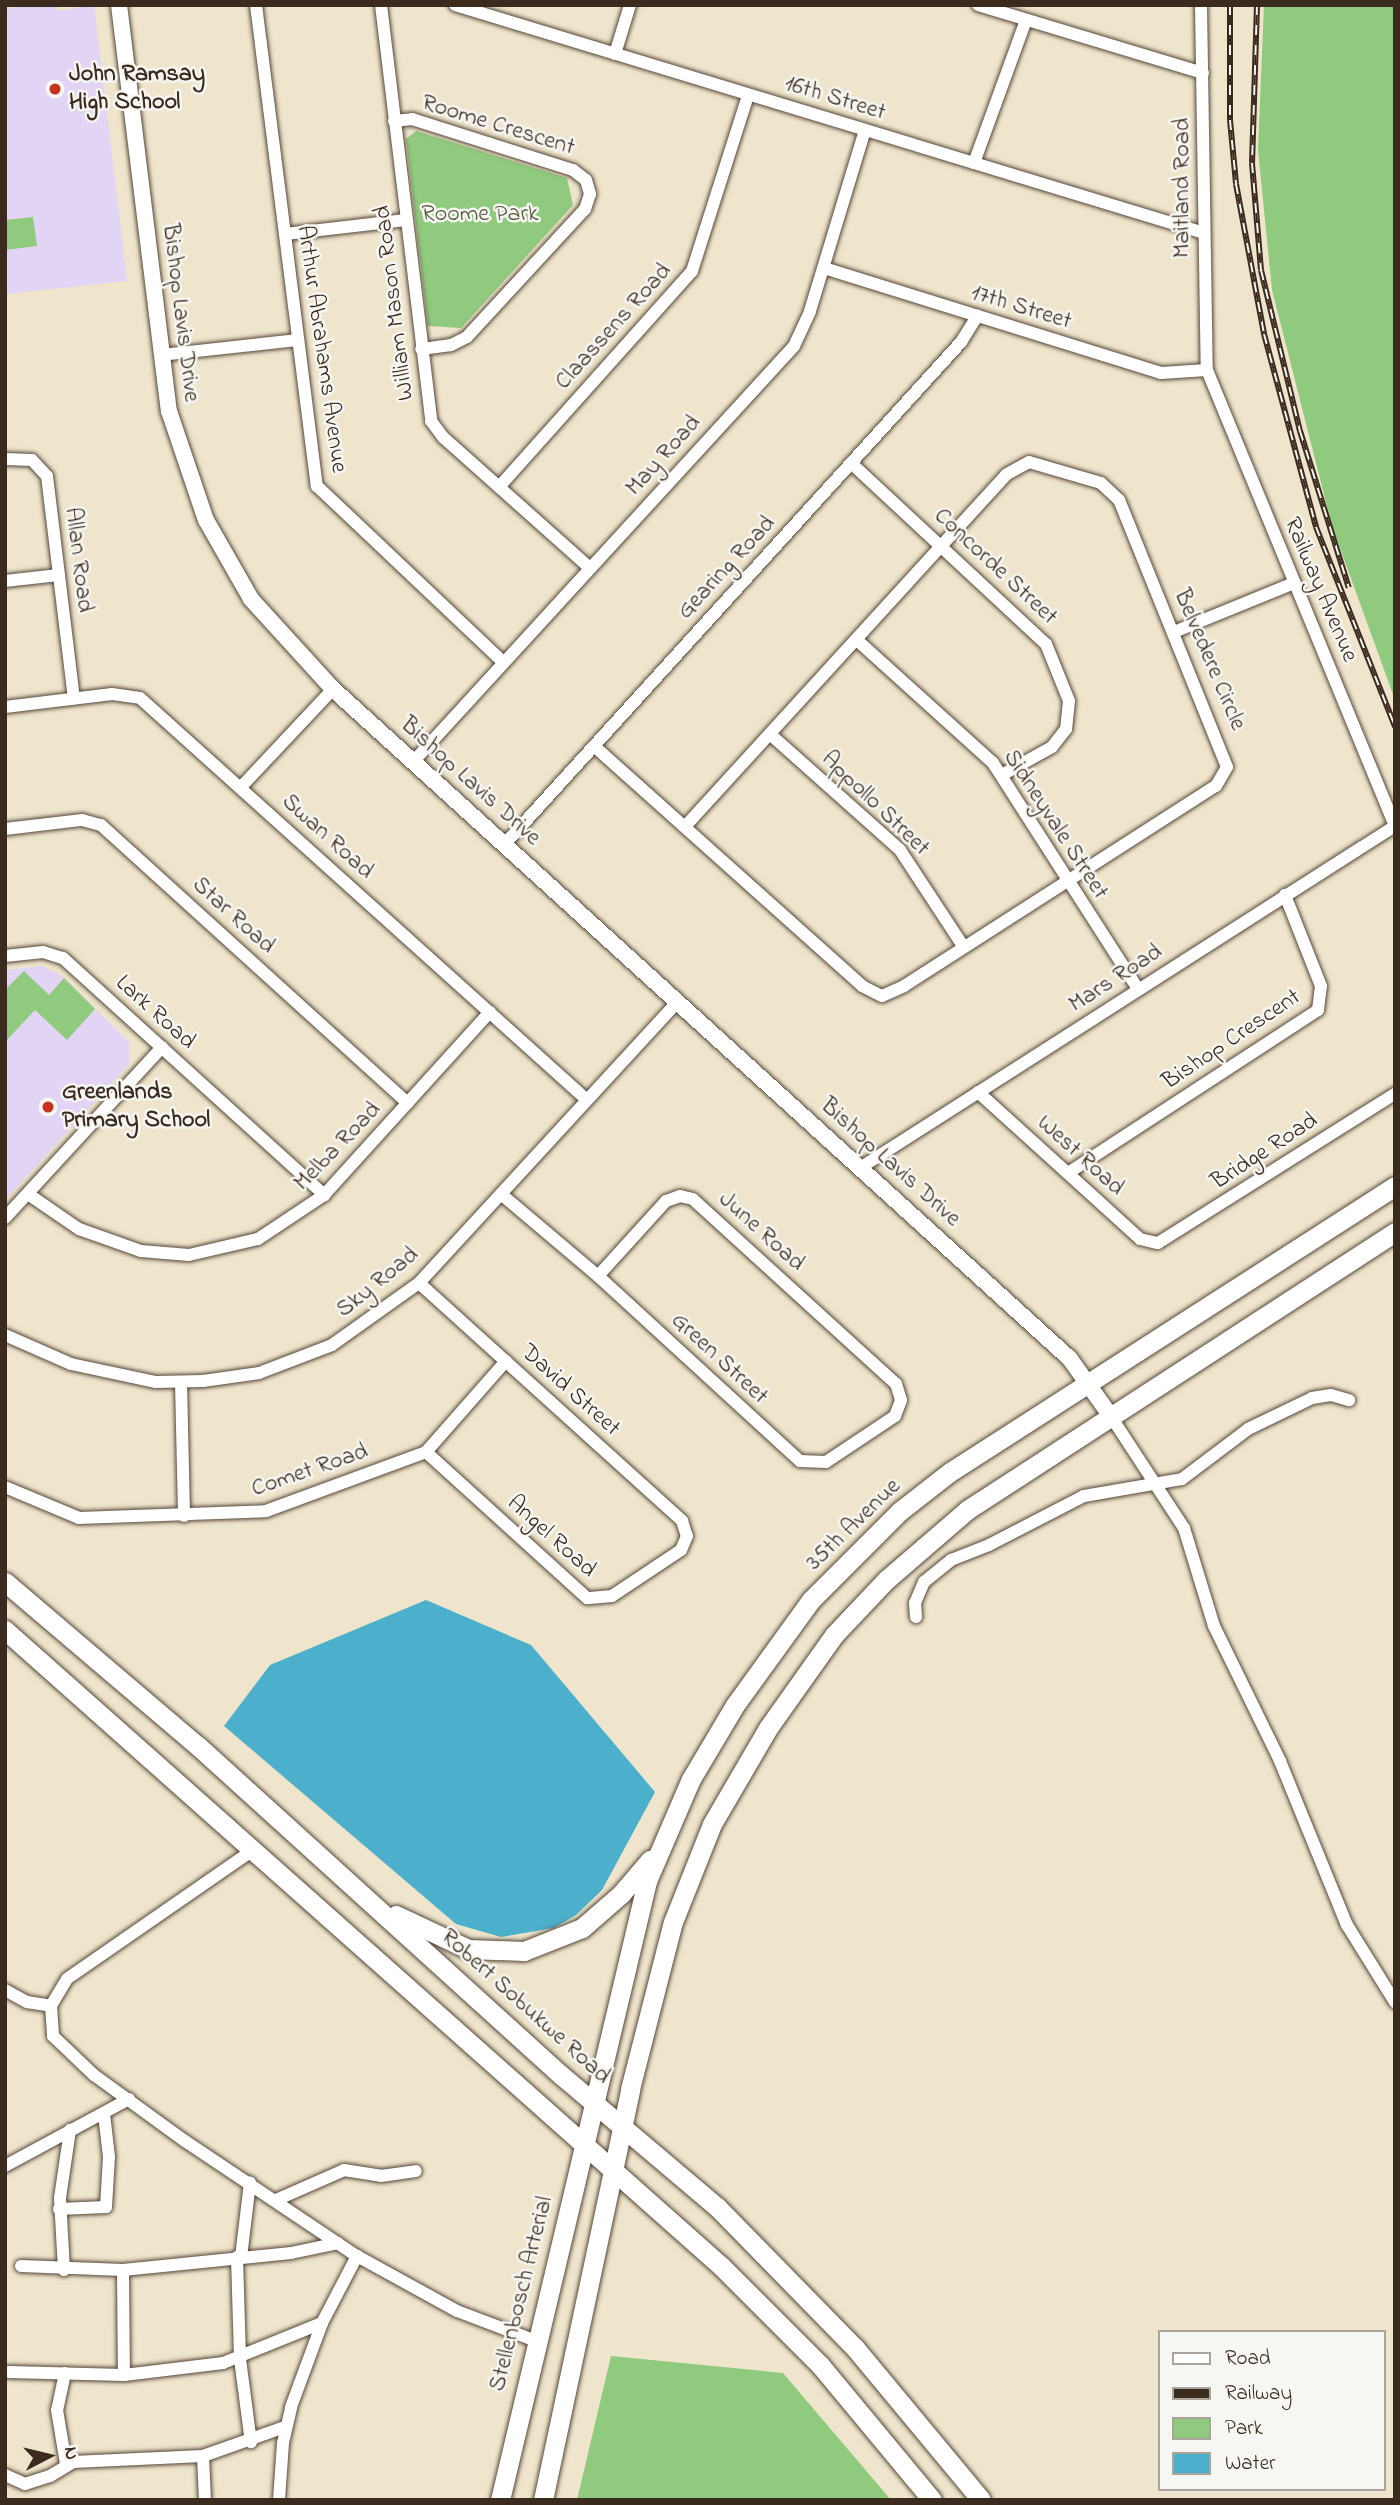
<!DOCTYPE html>
<html>
<head>
<meta charset="utf-8">
<style>
	body { margin:0 }
	#map { position:relative; width:1400px; height:2505px; overflow:hidden; background:#efe5cc; font-family:"Indie Flower",sans-serif }
	div>[style] { position:absolute }
	[style*='--x'] { left:calc(var(--x)*1px); top:calc(var(--y)*1px); width:calc(var(--w)*1px); rotate:calc(var(--a)*1deg) }
	.built>* { inset:0; background:#e1d4f4 }
	.green>* { inset:0; background:#90ca7e }
	.water>* { inset:0; background:#4cafcb }
	.roads { filter:drop-shadow(0 0 2px #564638) drop-shadow(0 0 2px #564638) }
	.minor>* { height:12px; margin:-6px; padding:0 6px; transform-origin:6px; border-radius:6px; background:#fff }
	.tertiary>* { height:16px; margin:-8px; padding:0 8px; transform-origin:8px; border-radius:8px; background:#fff }
	.primary>* { height:19px; margin:-9.5px; padding:0 9.5px; transform-origin:9.5px; border-radius:9.5px; background:#fff }
	.rail>* { height:6px; margin-top:-3px; transform-origin:0; background:repeating-linear-gradient(90deg,#f6f6f2 0 10px,#3b2a1e 0 20px); box-sizing:border-box; border-block:2px solid #3b2a1e }
	.dots>* { width:19px; height:19px; translate:-50% -50%; box-sizing:border-box; border:4px solid #f6f6f2; border-radius:50% }
	span { translate:-50% -50%; white-space:nowrap; text-align:center; line-height:1.15; -webkit-text-stroke:5px #f6f6f2; paint-order:stroke }
	.poi-label { font-size:24px; color:#3b2a1e; font-weight:700 }
	.left { translate:0 -50%; text-align:left }
	.street-label { font-size:24px; color:#3b2a1e }
	.park-label { font-size:24px; color:#545a3b }
	.frame { position:absolute; inset:0; border:7px solid #3b2a1e; pointer-events:none }
	.legend { position:absolute; left:1158px; top:2330px; width:228px; height:161px; box-sizing:border-box; background:#f6f6f2; border:2px solid #aba49d; margin:0; padding:9px 12px; list-style:none; font-size:21px; color:#3b2a1e }
	.legend li { display:flex; align-items:center; gap:14px; height:35px }
	.legend b { width:35px; border:2px solid #aba49d }
	.north { position:absolute; left:14px; top:2421px; width:70px; height:70px; -webkit-text-stroke:5px #f6f6f2; paint-order:stroke; rotate:83deg; font-size:19px; font-weight:700; line-height:28px; text-align:center; color:#3b2a1e }
	.north::after { content:''; display:block; margin:auto; width:24px; height:32px; background:#3b2a1e; clip-path:polygon(50% 0,100% 100%,50% 72%,0 100%) }
</style>
</head>
<body>
<div id="map">
	<div class="built">
		<i style="clip-path:polygon(14px 5px,57px 5px,58px 11px,94px 5px,127px 281px,5px 294px,5px 11px)"></i>
		<i style="clip-path:polygon(42px 966px,61px 975px,129px 1042px,129px 1064px,5px 1200px,5px 970px)"></i>
	</div>
	<div class="green">
		<i style="clip-path:polygon(1264px 5px,1395px 5px,1395px 700px,1332px 526px,1272px 290px,1258px 150px)"></i>
		<i style="clip-path:polygon(416px 131px,567px 178px,573px 205px,461px 328px,428px 326px,406px 139px)"></i>
		<i style="clip-path:polygon(33px 217px,37px 246px,5px 250px,5px 220px)"></i>
		<i style="clip-path:polygon(24px 971px,49px 995px,64px 978px,95px 1009px,67px 1040px,35px 1010px,5px 1042px,5px 990px)"></i>
		<i style="clip-path:polygon(611px 2356px,783px 2373px,891px 2500px,577px 2500px)"></i>
	</div>
	<div class="water">
		<i style="clip-path:polygon(426px 1600px,531px 1645px,655px 1792px,602px 1890px,576px 1915px,554px 1928px,501px 1937px,456px 1924px,224px 1726px,270px 1665px)"></i>
	</div>
	<div class="roads">
		<div class="minor">
			<i style="--x:256;--y:5;--w:485;--a:82.8"></i>
			<i style="--x:317;--y:486;--w:256;--a:43.4"></i>
			<i style="--x:381;--y:5;--w:419;--a:83.1"></i>
			<i style="--x:431;--y:421;--w:21;--a:53"></i>
			<i style="--x:444;--y:438;--w:195;--a:41.7"></i>
			<i style="--x:455;--y:5;--w:783;--a:16.93"></i>
			<i style="--x:978;--y:5;--w:235;--a:16.8"></i>
			<i style="--x:1201;--y:5;--w:365;--a:89.1"></i>
			<i style="--x:1207;--y:370;--w:493;--a:67.6"></i>
			<i style="--x:615;--y:54;--w:51;--a:-73"></i>
			<i style="--x:394;--y:121;--w:18;--a:-6"></i>
			<i style="--x:412;--y:119;--w:169;--a:17.6"></i>
			<i style="--x:573;--y:170;--w:16;--a:38"></i>
			<i style="--x:586;--y:180;--w:15;--a:74"></i>
			<i style="--x:590;--y:194;--w:16;--a:108"></i>
			<i style="--x:585;--y:209;--w:174;--a:132.7"></i>
			<i style="--x:467;--y:337;--w:18;--a:153"></i>
			<i style="--x:451;--y:345;--w:30;--a:172"></i>
			<i style="--x:974;--y:163;--w:152;--a:-70"></i>
			<i style="--x:285;--y:234;--w:122;--a:-6.6"></i>
			<i style="--x:824;--y:268;--w:353;--a:17.3"></i>
			<i style="--x:1161;--y:373;--w:46;--a:-3.7"></i>
			<i style="--x:161;--y:355;--w:136;--a:-6.3"></i>
			<i style="--x:5;--y:459;--w:27;--a:2"></i>
			<i style="--x:32;--y:460;--w:22;--a:47"></i>
			<i style="--x:47;--y:476;--w:224;--a:83.1"></i>
			<i style="--x:851;--y:463;--w:266;--a:42.9"></i>
			<i style="--x:1046;--y:644;--w:61;--a:68"></i>
			<i style="--x:1069;--y:701;--w:28;--a:96"></i>
			<i style="--x:1066;--y:729;--w:23;--a:128"></i>
			<i style="--x:1052;--y:747;--w:57;--a:150.8"></i>
			<i style="--x:499;--y:487;--w:290;--a:-48.2"></i>
			<i style="--x:692;--y:271;--w:185;--a:-72.3"></i>
			<i style="--x:5;--y:581;--w:54;--a:-6.3"></i>
			<i style="--x:1174;--y:632;--w:130;--a:-22.2"></i>
			<i style="--x:858;--y:641;--w:182;--a:42.1"></i>
			<i style="--x:993;--y:763;--w:269;--a:57.3"></i>
			<i style="--x:5;--y:707;--w:108;--a:-6.9"></i>
			<i style="--x:112;--y:694;--w:28;--a:8"></i>
			<i style="--x:140;--y:698;--w:600;--a:41.96"></i>
			<i style="--x:771;--y:735;--w:173;--a:41.7"></i>
			<i style="--x:900;--y:850;--w:115;--a:56.7"></i>
			<i style="--x:594;--y:746;--w:360;--a:41.8"></i>
			<i style="--x:862;--y:986;--w:22;--a:27"></i>
			<i style="--x:882;--y:996;--w:24;--a:-24"></i>
			<i style="--x:904;--y:986;--w:371;--a:-32.7"></i>
			<i style="--x:1216;--y:786;--w:22;--a:-60"></i>
			<i style="--x:1227;--y:767;--w:288;--a:-112"></i>
			<i style="--x:1119;--y:500;--w:25;--a:-137"></i>
			<i style="--x:1101;--y:483;--w:75;--a:-163.7"></i>
			<i style="--x:1029;--y:462;--w:26;--a:151"></i>
			<i style="--x:1006;--y:475;--w:475;--a:132.4"></i>
			<i style="--x:413;--y:762;--w:564;--a:-47.51"></i>
			<i style="--x:794;--y:346;--w:38;--a:-65"></i>
			<i style="--x:810;--y:311;--w:189;--a:-73.1"></i>
			<i style="--x:241;--y:787;--w:134;--a:-46.8"></i>
			<i style="--x:5;--y:829;--w:78;--a:-6.7"></i>
			<i style="--x:82;--y:820;--w:20;--a:15"></i>
			<i style="--x:101;--y:825;--w:414;--a:42.2"></i>
			<i style="--x:504;--y:845;--w:680;--a:-47.74"></i>
			<i style="--x:961;--y:342;--w:31;--a:-58"></i>
			<i style="--x:5;--y:956;--w:38;--a:-6"></i>
			<i style="--x:43;--y:952;--w:21;--a:17"></i>
			<i style="--x:63;--y:958;--w:353;--a:42.2"></i>
			<i style="--x:978;--y:1092;--w:219;--a:42.2"></i>
			<i style="--x:1140;--y:1239;--w:18;--a:13"></i>
			<i style="--x:1158;--y:1243;--w:280;--a:-32.2"></i>
			<i style="--x:860;--y:1168;--w:635;--a:-32.59"></i>
			<i style="--x:1068;--y:1173;--w:298;--a:-33.1"></i>
			<i style="--x:1318;--y:1010;--w:24;--a:-83"></i>
			<i style="--x:1321;--y:986;--w:98;--a:-111.6"></i>
			<i style="--x:28;--y:1194;--w:62;--a:34.5"></i>
			<i style="--x:79;--y:1229;--w:66;--a:19.5"></i>
			<i style="--x:141;--y:1251;--w:48;--a:4.8"></i>
			<i style="--x:189;--y:1255;--w:71;--a:-13.1"></i>
			<i style="--x:258;--y:1239;--w:79;--a:-33.7"></i>
			<i style="--x:324;--y:1195;--w:247;--a:-47.8"></i>
			<i style="--x:501;--y:1194;--w:127;--a:40.2"></i>
			<i style="--x:598;--y:1276;--w:274;--a:42.5"></i>
			<i style="--x:800;--y:1461;--w:26;--a:2"></i>
			<i style="--x:826;--y:1462;--w:83;--a:-33.7"></i>
			<i style="--x:895;--y:1416;--w:17;--a:-69"></i>
			<i style="--x:901;--y:1400;--w:17;--a:-107"></i>
			<i style="--x:896;--y:1384;--w:275;--a:-137.7"></i>
			<i style="--x:693;--y:1199;--w:13;--a:-167"></i>
			<i style="--x:680;--y:1196;--w:15;--a:160"></i>
			<i style="--x:666;--y:1201;--w:101;--a:132.2"></i>
			<i style="--x:5;--y:1218;--w:232;--a:-47.4"></i>
			<i style="--x:419;--y:1283;--w:355;--a:42.1"></i>
			<i style="--x:682;--y:1521;--w:16;--a:72"></i>
			<i style="--x:687;--y:1536;--w:15;--a:113"></i>
			<i style="--x:681;--y:1550;--w:83;--a:146.3"></i>
			<i style="--x:612;--y:1596;--w:25;--a:175"></i>
			<i style="--x:587;--y:1598;--w:217;--a:-137.8"></i>
			<i style="--x:5;--y:1335;--w:72;--a:23.7"></i>
			<i style="--x:71;--y:1364;--w:87;--a:12"></i>
			<i style="--x:156;--y:1382;--w:47;--a:-1.2"></i>
			<i style="--x:203;--y:1381;--w:57;--a:-8.1"></i>
			<i style="--x:259;--y:1373;--w:78;--a:-21"></i>
			<i style="--x:332;--y:1345;--w:107;--a:-35.5"></i>
			<i style="--x:419;--y:1283;--w:383;--a:-47.4"></i>
			<i style="--x:181;--y:1382;--w:134;--a:88.7"></i>
			<i style="--x:1110;--y:1415;--w:135;--a:56.8"></i>
			<i style="--x:1184;--y:1528;--w:102;--a:73"></i>
			<i style="--x:1214;--y:1626;--w:150;--a:63.9"></i>
			<i style="--x:1280;--y:1761;--w:177;--a:67.8"></i>
			<i style="--x:1347;--y:1925;--w:91;--a:58.1"></i>
			<i style="--x:5;--y:1487;--w:80;--a:22.7"></i>
			<i style="--x:79;--y:1518;--w:187;--a:-2.1"></i>
			<i style="--x:266;--y:1511;--w:171;--a:-20.2"></i>
			<i style="--x:426;--y:1452;--w:121;--a:-48.7"></i>
			<i style="--x:916;--y:1617;--w:14;--a:-94"></i>
			<i style="--x:915;--y:1603;--w:23;--a:-67"></i>
			<i style="--x:924;--y:1582;--w:35;--a:-39"></i>
			<i style="--x:951;--y:1560;--w:41;--a:-21.5"></i>
			<i style="--x:989;--y:1545;--w:107;--a:-27.3"></i>
			<i style="--x:1084;--y:1496;--w:99;--a:-9.8"></i>
			<i style="--x:1182;--y:1479;--w:83;--a:-37.1"></i>
			<i style="--x:1248;--y:1429;--w:71;--a:-25.8"></i>
			<i style="--x:1312;--y:1398;--w:19;--a:-9"></i>
			<i style="--x:1331;--y:1395;--w:19;--a:16"></i>
			<i style="--x:253;--y:1850;--w:226;--a:145.3"></i>
			<i style="--x:67;--y:1979;--w:31;--a:121"></i>
			<i style="--x:51;--y:2006;--w:30;--a:86"></i>
			<i style="--x:53;--y:2036;--w:57;--a:43.6"></i>
			<i style="--x:94;--y:2075;--w:112;--a:36"></i>
			<i style="--x:185;--y:2141;--w:207;--a:33.8"></i>
			<i style="--x:357;--y:2256;--w:114;--a:28.8"></i>
			<i style="--x:457;--y:2311;--w:85;--a:20.8"></i>
			<i style="--x:5;--y:1990;--w:25;--a:29"></i>
			<i style="--x:27;--y:2002;--w:24;--a:9"></i>
			<i style="--x:5;--y:2166;--w:141;--a:-28.4"></i>
			<i style="--x:276;--y:2200;--w:74;--a:-23.8"></i>
			<i style="--x:344;--y:2170;--w:37;--a:9"></i>
			<i style="--x:381;--y:2176;--w:35;--a:-8"></i>
			<i style="--x:59;--y:2209;--w:47;--a:-2.4"></i>
			<i style="--x:106;--y:2207;--w:50;--a:-86.6"></i>
			<i style="--x:109;--y:2157;--w:43;--a:-96.6"></i>
			<i style="--x:237;--y:2257;--w:102;--a:88.3"></i>
			<i style="--x:240;--y:2359;--w:84;--a:82.5"></i>
			<i style="--x:241;--y:2257;--w:75;--a:-83.1"></i>
			<i style="--x:21;--y:2266;--w:102;--a:2.2"></i>
			<i style="--x:123;--y:2270;--w:169;--a:-5.8"></i>
			<i style="--x:291;--y:2253;--w:48;--a:-12"></i>
			<i style="--x:64;--y:2270;--w:72;--a:-93.2"></i>
			<i style="--x:60;--y:2198;--w:69;--a:-81.6"></i>
			<i style="--x:123;--y:2270;--w:105;--a:89.5"></i>
			<i style="--x:9;--y:2372;--w:115;--a:1.5"></i>
			<i style="--x:124;--y:2375;--w:100;--a:-6.9"></i>
			<i style="--x:223;--y:2363;--w:107;--a:-22"></i>
			<i style="--x:65;--y:2373;--w:38;--a:102"></i>
			<i style="--x:57;--y:2410;--w:55;--a:80.5"></i>
			<i style="--x:203;--y:2456;--w:44;--a:87.4"></i>
			<i style="--x:5;--y:2475;--w:22;--a:24"></i>
			<i style="--x:25;--y:2484;--w:26;--a:-18"></i>
			<i style="--x:50;--y:2476;--w:27;--a:-31"></i>
			<i style="--x:73;--y:2462;--w:130;--a:-2.6"></i>
			<i style="--x:203;--y:2456;--w:87;--a:-19.5"></i>
			<i style="--x:279;--y:2500;--w:57;--a:-86"></i>
			<i style="--x:283;--y:2443;--w:37;--a:-77"></i>
			<i style="--x:291;--y:2407;--w:90;--a:-69.7"></i>
			<i style="--x:322;--y:2323;--w:76;--a:-62.4"></i>
		</div>
		<div class="tertiary">
			<i style="--x:119;--y:5;--w:409;--a:83"></i>
			<i style="--x:169;--y:411;--w:115;--a:71.3"></i>
			<i style="--x:206;--y:520;--w:91;--a:60.3"></i>
			<i style="--x:251;--y:599;--w:122;--a:47.7"></i>
			<i style="--x:333;--y:689;--w:996;--a:42.27"></i>
			<i style="--x:1070;--y:1359;--w:69;--a:54.5"></i>
		</div>
		<div class="primary">
			<i style="--x:5;--y:1582;--w:253;--a:40.4"></i>
			<i style="--x:198;--y:1746;--w:491;--a:42.2"></i>
			<i style="--x:562;--y:2076;--w:203;--a:40.2"></i>
			<i style="--x:717;--y:2207;--w:197;--a:45.6"></i>
			<i style="--x:855;--y:2348;--w:197;--a:50.3"></i>
			<i style="--x:5;--y:1630;--w:959;--a:41.62"></i>
			<i style="--x:722;--y:2267;--w:139;--a:45"></i>
			<i style="--x:820;--y:2365;--w:175;--a:50.3"></i>
			<i style="--x:396;--y:1915;--w:80;--a:25.3"></i>
			<i style="--x:468;--y:1949;--w:56;--a:2"></i>
			<i style="--x:524;--y:1951;--w:62;--a:-21.6"></i>
			<i style="--x:582;--y:1928;--w:52;--a:-41.1"></i>
			<i style="--x:621;--y:1894;--w:45;--a:-49.5"></i>
			<i style="--x:500;--y:2500;--w:636;--a:-76.64"></i>
			<i style="--x:647;--y:1881;--w:111;--a:-66.7"></i>
			<i style="--x:691;--y:1779;--w:86;--a:-59.3"></i>
			<i style="--x:735;--y:1705;--w:130;--a:-54.1"></i>
			<i style="--x:811;--y:1600;--w:126;--a:-45"></i>
			<i style="--x:900;--y:1511;--w:63;--a:-38"></i>
			<i style="--x:950;--y:1472;--w:529;--a:-32.73"></i>
			<i style="--x:543;--y:2500;--w:420;--a:-78"></i>
			<i style="--x:630;--y:2089;--w:172;--a:-75.6"></i>
			<i style="--x:673;--y:1922;--w:105;--a:-68.3"></i>
			<i style="--x:712;--y:1824;--w:111;--a:-59.7"></i>
			<i style="--x:768;--y:1728;--w:114;--a:-54.6"></i>
			<i style="--x:834;--y:1635;--w:76;--a:-46.6"></i>
			<i style="--x:886;--y:1580;--w:107;--a:-40.8"></i>
			<i style="--x:967;--y:1510;--w:510;--a:-33.01"></i>
		</div>
	</div>
	<div class="rail">
		<i style="--x:1230;--y:5;--w:115;--a:90"></i>
		<i style="--x:1230;--y:120;--w:64;--a:84.6"></i>
		<i style="--x:1236;--y:184;--w:153;--a:79.4"></i>
		<i style="--x:1264;--y:334;--w:200;--a:74.9"></i>
		<i style="--x:1316;--y:527;--w:215;--a:68.4"></i>
		<i style="--x:1257;--y:5;--w:158;--a:91.8"></i>
		<i style="--x:1252;--y:163;--w:107;--a:85.2"></i>
		<i style="--x:1261;--y:270;--w:166;--a:76.4"></i>
		<i style="--x:1300;--y:431;--w:164;--a:72.7"></i>
	</div>
	<div class="dots">
		<i style="left:55px;top:89px;background:#c8321e"></i>
		<i style="left:48px;top:1107px;background:#c8321e"></i>
	</div>
	<div class="poi-label">
		<span class="left" style="left:69px;top:89px">John Ramsay<br>High School</span>
		<span class="left" style="left:62px;top:1107px">Greenlands<br>Primary School</span>
	</div>
	<div class="street-label">
		<span style="left:835px;top:99px;rotate:17deg">16th Street</span>
		<span style="left:498px;top:126px;rotate:17deg">Roome Crescent</span>
		<span style="left:1183px;top:188px;rotate:-90deg">Maitland Road</span>
		<span style="left:395px;top:303px;rotate:-97deg">William Mason Road</span>
		<span style="left:1021px;top:308px;rotate:17deg">17th Street</span>
		<span style="left:180px;top:313px;rotate:83deg">Bishop Lavis Drive</span>
		<span style="left:614px;top:327px;rotate:-48deg">Claassens Road</span>
		<span style="left:321px;top:349px;rotate:82deg">Arthur Abrahams Avenue</span>
		<span style="left:664px;top:456px;rotate:-48deg">May Road</span>
		<span style="left:78px;top:560px;rotate:83deg">Allan Road</span>
		<span style="left:995px;top:567px;rotate:43deg">Concorde Street</span>
		<span style="left:727px;top:568px;rotate:-47deg">Gearing Road</span>
		<span style="left:1320px;top:590px;rotate:67deg">Railway Avenue</span>
		<span style="left:1209px;top:660px;rotate:67deg">Belvedere Circle</span>
		<span style="left:470px;top:782px;rotate:42deg">Bishop Lavis Drive</span>
		<span style="left:875px;top:804px;rotate:44deg">Appollo Street</span>
		<span style="left:1055px;top:825px;rotate:57deg">Sidneyvale Street</span>
		<span style="left:327px;top:837px;rotate:42deg">Swan Road</span>
		<span style="left:233px;top:916px;rotate:42deg">Star Road</span>
		<span style="left:1116px;top:979px;rotate:-33deg">Mars Road</span>
		<span style="left:155px;top:1013px;rotate:42deg">Lark Road</span>
		<span style="left:1232px;top:1040px;rotate:-34deg">Bishop Crescent</span>
		<span style="left:338px;top:1147px;rotate:-46deg">Melba Road</span>
		<span style="left:1265px;top:1152px;rotate:-33deg">Bridge Road</span>
		<span style="left:1080px;top:1156px;rotate:42deg">West Road</span>
		<span style="left:890px;top:1163px;rotate:42deg">Bishop Lavis Drive</span>
		<span style="left:761px;top:1232px;rotate:42deg">June Road</span>
		<span style="left:378px;top:1283px;rotate:-39deg">Sky Road</span>
		<span style="left:719px;top:1359px;rotate:43deg">Green Street</span>
		<span style="left:570px;top:1391px;rotate:42deg">David Street</span>
		<span style="left:310px;top:1471px;rotate:-19deg">Comet Road</span>
		<span style="left:854px;top:1525px;rotate:-44deg">35th Avenue</span>
		<span style="left:551px;top:1537px;rotate:42deg">Angel Road</span>
		<span style="left:525px;top:2007px;rotate:42deg">Robert Sobukwe Road</span>
		<span style="left:522px;top:2294px;rotate:-76deg">Stellenbosch Arterial</span>
	</div>
	<div class="park-label">
		<span style="left:480px;top:215px">Roome Park</span>
	</div>
	<div class="frame"></div>
	<ul class="legend">
	<li><b style="height:9px;background:#fff"></b>Road</li>
	<li><b style="height:9px;background:#3b2a1e"></b>Railway</li>
	<li><b style="height:19px;background:#90ca7e"></b>Park</li>
	<li><b style="height:19px;background:#4cafcb"></b>Water</li>
	</ul>
	<div class="north">N</div>
</div>
</body>
</html>
